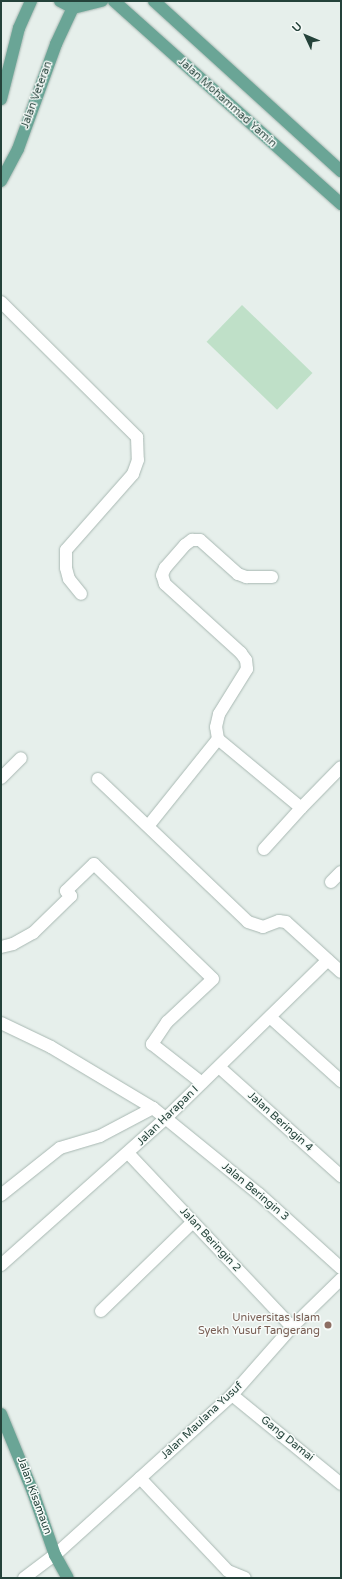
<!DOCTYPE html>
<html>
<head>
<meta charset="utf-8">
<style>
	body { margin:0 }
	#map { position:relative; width:342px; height:1579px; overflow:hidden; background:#e6efeb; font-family:"Varela Round",sans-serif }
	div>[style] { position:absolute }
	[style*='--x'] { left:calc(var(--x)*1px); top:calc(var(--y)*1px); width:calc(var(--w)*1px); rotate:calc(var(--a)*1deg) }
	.green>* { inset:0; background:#bfe0c8; transform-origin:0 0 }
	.roads { filter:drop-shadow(0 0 1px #a8b8b2) drop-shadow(0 0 1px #a8b8b2) }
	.street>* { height:12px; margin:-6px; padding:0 6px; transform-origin:6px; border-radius:6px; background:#fff }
	.secondary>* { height:12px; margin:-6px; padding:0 6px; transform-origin:6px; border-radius:6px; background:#fff }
	.primary>* { height:12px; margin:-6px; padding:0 6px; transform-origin:6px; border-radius:6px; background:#6aa596 }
	.dots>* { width:11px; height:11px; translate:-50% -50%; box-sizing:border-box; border:2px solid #f7fbf9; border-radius:50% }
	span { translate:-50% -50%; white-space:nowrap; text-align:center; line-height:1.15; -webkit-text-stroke:3px #f7fbf9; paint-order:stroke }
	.street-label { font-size:11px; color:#24423a }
	.education-label { font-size:11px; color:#785e54 }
	.right { translate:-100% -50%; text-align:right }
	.frame { position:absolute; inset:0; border:2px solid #24423a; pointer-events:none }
	.north { position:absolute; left:286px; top:16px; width:40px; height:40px; -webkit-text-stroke:3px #f7fbf9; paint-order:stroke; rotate:314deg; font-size:11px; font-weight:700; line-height:16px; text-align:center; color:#24423a }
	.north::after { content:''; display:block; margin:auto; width:14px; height:18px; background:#24423a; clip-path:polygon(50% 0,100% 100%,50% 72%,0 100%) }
</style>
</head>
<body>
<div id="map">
	<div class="green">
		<i style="left:242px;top:305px;width:98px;height:51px;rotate:44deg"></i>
	</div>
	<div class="roads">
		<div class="street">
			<i style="--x:1;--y:302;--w:192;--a:44.8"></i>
			<i style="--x:137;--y:437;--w:23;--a:88"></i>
			<i style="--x:138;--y:460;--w:15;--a:110"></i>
			<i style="--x:133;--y:474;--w:101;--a:131.4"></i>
			<i style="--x:66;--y:550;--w:18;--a:90"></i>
			<i style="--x:66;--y:568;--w:11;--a:75"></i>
			<i style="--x:69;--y:579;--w:19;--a:51"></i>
			<i style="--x:218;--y:739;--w:108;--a:39.7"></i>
			<i style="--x:301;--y:808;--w:57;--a:-45.7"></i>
			<i style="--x:1;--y:778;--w:28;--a:-45"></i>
			<i style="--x:98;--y:779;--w:207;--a:43.6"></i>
			<i style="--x:248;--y:922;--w:16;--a:18"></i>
			<i style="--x:263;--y:927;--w:17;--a:-21"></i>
			<i style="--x:279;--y:921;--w:7;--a:8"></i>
			<i style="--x:286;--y:922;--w:74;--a:42.3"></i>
			<i style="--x:149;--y:825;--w:110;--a:-51.3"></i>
			<i style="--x:218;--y:739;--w:12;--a:-99"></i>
			<i style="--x:216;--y:727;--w:13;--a:-77"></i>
			<i style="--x:219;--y:714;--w:53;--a:-58.1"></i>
			<i style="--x:247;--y:669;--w:9;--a:-96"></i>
			<i style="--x:246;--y:660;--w:9;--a:-126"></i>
			<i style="--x:241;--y:653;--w:103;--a:-137.8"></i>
			<i style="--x:165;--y:584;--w:9;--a:-108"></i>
			<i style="--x:162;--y:575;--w:8;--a:-67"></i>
			<i style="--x:165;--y:568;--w:30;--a:-49"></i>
			<i style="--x:185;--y:545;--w:9;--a:-36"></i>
			<i style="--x:192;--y:540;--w:8;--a:0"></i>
			<i style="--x:200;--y:540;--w:51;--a:41.8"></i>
			<i style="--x:238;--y:574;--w:9;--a:21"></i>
			<i style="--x:246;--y:577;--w:26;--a:0"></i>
			<i style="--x:264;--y:849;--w:55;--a:-47.9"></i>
			<i style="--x:331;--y:882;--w:14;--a:-45"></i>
			<i style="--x:1;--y:947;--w:12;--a:-14"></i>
			<i style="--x:13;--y:944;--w:23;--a:-29"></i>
			<i style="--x:33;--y:933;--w:53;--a:-44.2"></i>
			<i style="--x:71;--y:896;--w:7;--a:-135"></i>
			<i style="--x:66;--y:891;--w:39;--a:-44"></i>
			<i style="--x:94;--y:864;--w:165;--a:44"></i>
			<i style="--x:213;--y:979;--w:63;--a:136.9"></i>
			<i style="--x:167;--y:1022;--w:27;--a:124"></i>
			<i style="--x:152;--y:1044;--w:63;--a:38"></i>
			<i style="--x:270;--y:1017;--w:96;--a:42"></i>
			<i style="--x:1;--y:1023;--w:55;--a:25.6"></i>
			<i style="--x:51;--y:1047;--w:119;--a:30.9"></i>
			<i style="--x:153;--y:1108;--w:136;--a:39.1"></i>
			<i style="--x:259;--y:1194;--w:110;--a:42.1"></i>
			<i style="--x:219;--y:1067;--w:164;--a:41.8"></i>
			<i style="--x:128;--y:1153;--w:239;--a:46.7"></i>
			<i style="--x:1;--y:1195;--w:75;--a:-38.5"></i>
			<i style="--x:60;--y:1148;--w:42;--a:-16.7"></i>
			<i style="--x:100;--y:1136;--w:60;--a:-27.8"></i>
			<i style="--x:1;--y:1265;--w:221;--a:-41.7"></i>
			<i style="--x:166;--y:1118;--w:226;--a:-44.3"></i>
			<i style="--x:101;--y:1311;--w:128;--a:-44.1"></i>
			<i style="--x:232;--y:1395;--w:141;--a:39.2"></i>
			<i style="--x:140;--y:1478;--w:128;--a:46.6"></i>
			<i style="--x:228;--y:1571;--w:18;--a:22"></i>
		</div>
		<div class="secondary">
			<i style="--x:24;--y:1578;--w:39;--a:-37"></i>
			<i style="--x:55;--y:1555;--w:239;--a:-42.1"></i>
			<i style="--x:232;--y:1395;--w:91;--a:-48.6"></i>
			<i style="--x:292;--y:1327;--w:69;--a:-44.4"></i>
		</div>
		<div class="primary">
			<i style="--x:60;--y:1;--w:15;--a:28"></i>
			<i style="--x:73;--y:8;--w:30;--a:-14"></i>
			<i style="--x:114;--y:1;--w:305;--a:41.8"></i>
			<i style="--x:154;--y:1;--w:253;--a:42.3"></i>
			<i style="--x:1;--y:99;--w:73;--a:-75.8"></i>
			<i style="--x:19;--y:28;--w:30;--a:-66"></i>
			<i style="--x:1;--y:181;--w:36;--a:-62"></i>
			<i style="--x:18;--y:149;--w:112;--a:-70.1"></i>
			<i style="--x:56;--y:44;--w:40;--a:-65"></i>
			<i style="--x:1;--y:1414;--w:84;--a:67.7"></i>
			<i style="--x:33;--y:1492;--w:67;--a:70.8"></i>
			<i style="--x:55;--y:1555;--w:26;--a:61"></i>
		</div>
	</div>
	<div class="dots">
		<i style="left:328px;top:1325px;background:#8d6e63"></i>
	</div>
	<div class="street-label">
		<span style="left:37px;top:95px;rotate:-70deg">Jalan Veteran</span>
		<span style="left:227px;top:103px;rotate:42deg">Jalan Mohammad Yamin</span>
		<span style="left:168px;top:1116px;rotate:-44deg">Jalan Harapan I</span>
		<span style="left:280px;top:1122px;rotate:42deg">Jalan Beringin 4</span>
		<span style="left:255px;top:1192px;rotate:40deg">Jalan Beringin 3</span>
		<span style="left:210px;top:1240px;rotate:47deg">Jalan Beringin 2</span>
		<span style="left:202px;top:1421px;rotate:-43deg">Jalan Maulana Yusuf</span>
		<span style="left:287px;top:1439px;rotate:39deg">Gang Damai</span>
		<span style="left:34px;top:1496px;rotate:70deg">Jalan Kisamaun</span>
	</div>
	<div class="education-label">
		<span class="right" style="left:320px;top:1325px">Universitas Islam<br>Syekh Yusuf Tangerang</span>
	</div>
	<div class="frame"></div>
	<div class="north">U</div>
</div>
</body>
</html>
